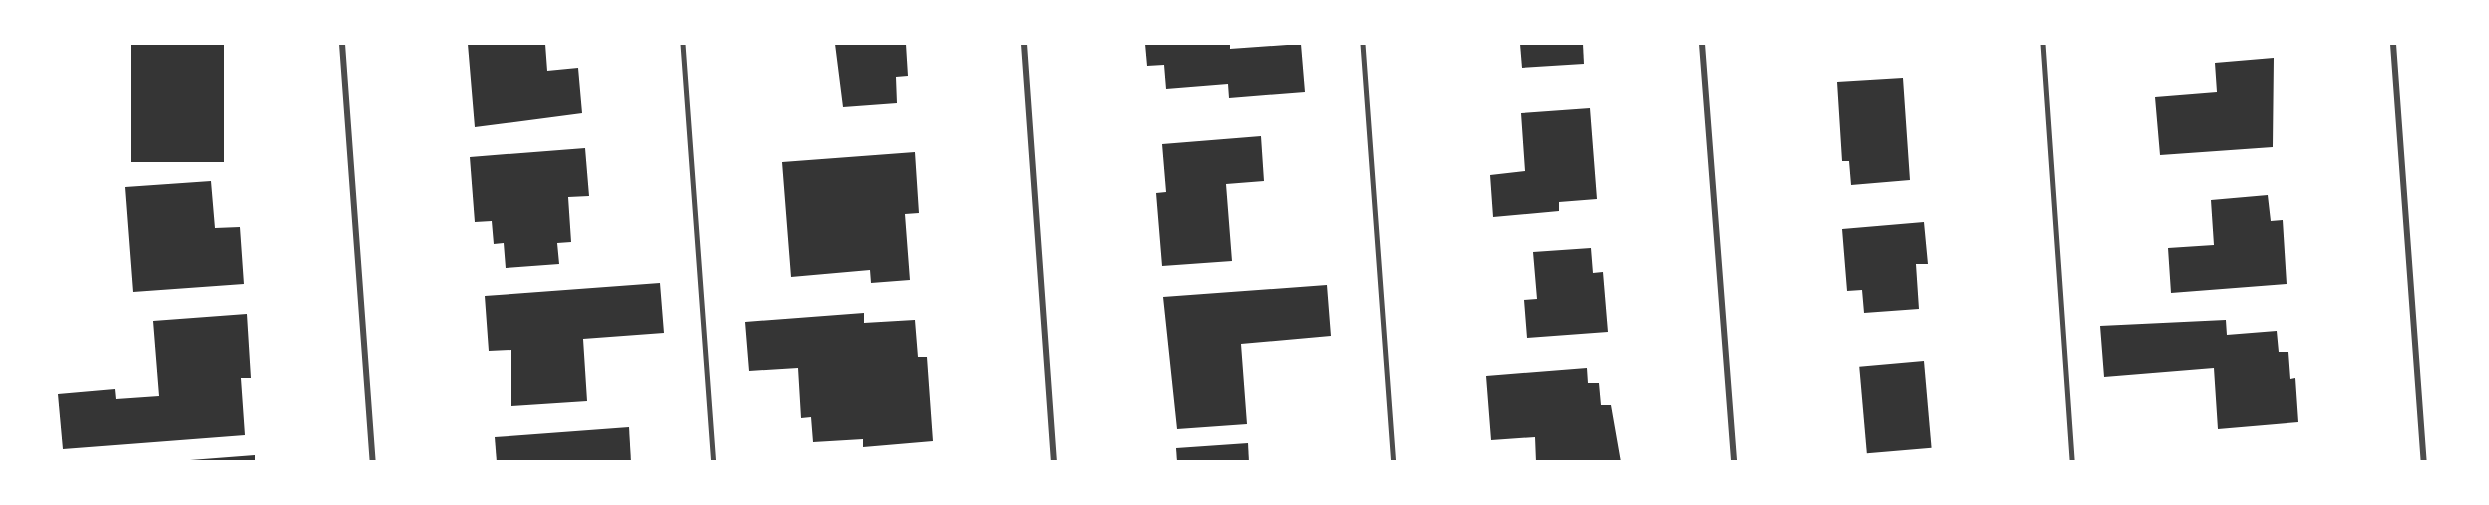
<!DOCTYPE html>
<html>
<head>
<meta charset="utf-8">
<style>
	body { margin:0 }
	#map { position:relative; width:2489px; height:505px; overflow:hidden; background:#fff; font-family:"PT Sans",sans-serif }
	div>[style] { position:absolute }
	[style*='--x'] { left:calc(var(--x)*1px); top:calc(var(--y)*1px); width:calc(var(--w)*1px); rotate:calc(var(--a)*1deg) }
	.building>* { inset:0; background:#353535; transform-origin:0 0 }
	.service>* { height:4.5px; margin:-2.25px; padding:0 2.25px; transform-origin:2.25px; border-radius:2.25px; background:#4c4c4c }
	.minor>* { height:6px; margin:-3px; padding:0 3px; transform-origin:3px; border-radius:3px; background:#4c4c4c }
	span { translate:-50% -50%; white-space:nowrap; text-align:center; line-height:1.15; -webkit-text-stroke:6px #fff; paint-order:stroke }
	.frame { position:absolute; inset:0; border:45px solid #fff; pointer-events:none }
</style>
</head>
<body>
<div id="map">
	<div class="building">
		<i style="left:131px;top:44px;width:93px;height:118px"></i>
		<i style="clip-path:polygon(468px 44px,545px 44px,547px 71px,578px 68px,582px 113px,475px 127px)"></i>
		<i style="clip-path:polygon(835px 44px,906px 44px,908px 76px,896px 77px,897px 103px,843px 107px)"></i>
		<i style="clip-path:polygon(1145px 44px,1230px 44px,1230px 49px,1301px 44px,1305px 92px,1229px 98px,1228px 84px,1166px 89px,1164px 65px,1147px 66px)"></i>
		<i style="clip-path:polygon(1520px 44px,1583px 44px,1584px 64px,1522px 68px)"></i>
		<i style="clip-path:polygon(2274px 58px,2273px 147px,2160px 155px,2155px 97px,2217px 92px,2215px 63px)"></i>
		<i style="clip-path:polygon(1903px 78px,1910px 180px,1851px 185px,1849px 161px,1842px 161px,1837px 82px)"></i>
		<i style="clip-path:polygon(1590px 108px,1597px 199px,1559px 202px,1559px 211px,1493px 217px,1490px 175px,1525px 171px,1521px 113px)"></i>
		<i style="clip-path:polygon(1261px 136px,1264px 181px,1226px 184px,1232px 261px,1162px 266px,1156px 193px,1166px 192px,1162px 144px)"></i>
		<i style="clip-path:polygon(585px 148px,589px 196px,568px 197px,571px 242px,557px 243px,559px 264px,506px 268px,504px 243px,494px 244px,492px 221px,475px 222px,470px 157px)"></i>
		<i style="clip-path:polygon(915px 152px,919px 213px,905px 214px,910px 280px,871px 283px,870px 270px,791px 277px,782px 162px)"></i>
		<i style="clip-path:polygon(211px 181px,215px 228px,240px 227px,244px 284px,133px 292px,125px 187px)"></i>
		<i style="clip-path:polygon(2268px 195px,2271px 221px,2283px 220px,2287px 284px,2171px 293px,2168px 248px,2214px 245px,2211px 200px)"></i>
		<i style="clip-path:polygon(1924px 222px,1928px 264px,1916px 264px,1919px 309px,1864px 313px,1862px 290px,1847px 291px,1842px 229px)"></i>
		<i style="clip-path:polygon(1591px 248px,1593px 273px,1603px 272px,1608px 332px,1527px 338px,1524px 300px,1537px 299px,1533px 252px)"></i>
		<i style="clip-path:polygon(660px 283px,664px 333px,583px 339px,587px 401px,511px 406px,511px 350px,489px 351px,485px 296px)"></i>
		<i style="clip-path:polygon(1327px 285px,1331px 336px,1241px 344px,1247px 424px,1177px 429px,1163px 297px)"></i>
		<i style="clip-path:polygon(864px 313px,864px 323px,915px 320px,918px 357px,927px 357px,933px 441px,863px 447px,863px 439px,813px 442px,811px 417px,801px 418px,798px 368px,749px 371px,745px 322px)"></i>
		<i style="clip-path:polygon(247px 314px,251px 378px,241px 378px,245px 435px,63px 449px,58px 394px,115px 389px,116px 399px,159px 396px,153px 321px)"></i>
		<i style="clip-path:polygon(2226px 320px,2227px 335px,2277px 331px,2279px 352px,2288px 352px,2290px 379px,2295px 378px,2298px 422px,2218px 429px,2214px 368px,2104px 377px,2100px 326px)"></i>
		<i style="left:1924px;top:361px;width:87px;height:65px;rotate:85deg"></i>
		<i style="clip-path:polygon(1587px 368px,1588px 383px,1599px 383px,1601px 405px,1611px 405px,1621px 462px,1536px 462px,1535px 437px,1491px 440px,1486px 376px)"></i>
		<i style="clip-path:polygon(629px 427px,631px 462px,497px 462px,495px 437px)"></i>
		<i style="clip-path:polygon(1248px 443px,1249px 462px,1177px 462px,1176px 448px)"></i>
		<i style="clip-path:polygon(255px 455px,255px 462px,190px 462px,190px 460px)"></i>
	</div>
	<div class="service">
		<i style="--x:683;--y:44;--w:419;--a:85.8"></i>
		<i style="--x:1363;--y:44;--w:419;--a:85.8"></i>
		<i style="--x:2043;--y:44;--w:419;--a:86"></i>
	</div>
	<div class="minor">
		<i style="--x:342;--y:44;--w:419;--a:85.8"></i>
		<i style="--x:1024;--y:44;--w:419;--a:85.9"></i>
		<i style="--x:1702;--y:44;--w:419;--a:85.6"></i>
		<i style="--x:2393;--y:44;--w:419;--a:85.8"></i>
	</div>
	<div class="frame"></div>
</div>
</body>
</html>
